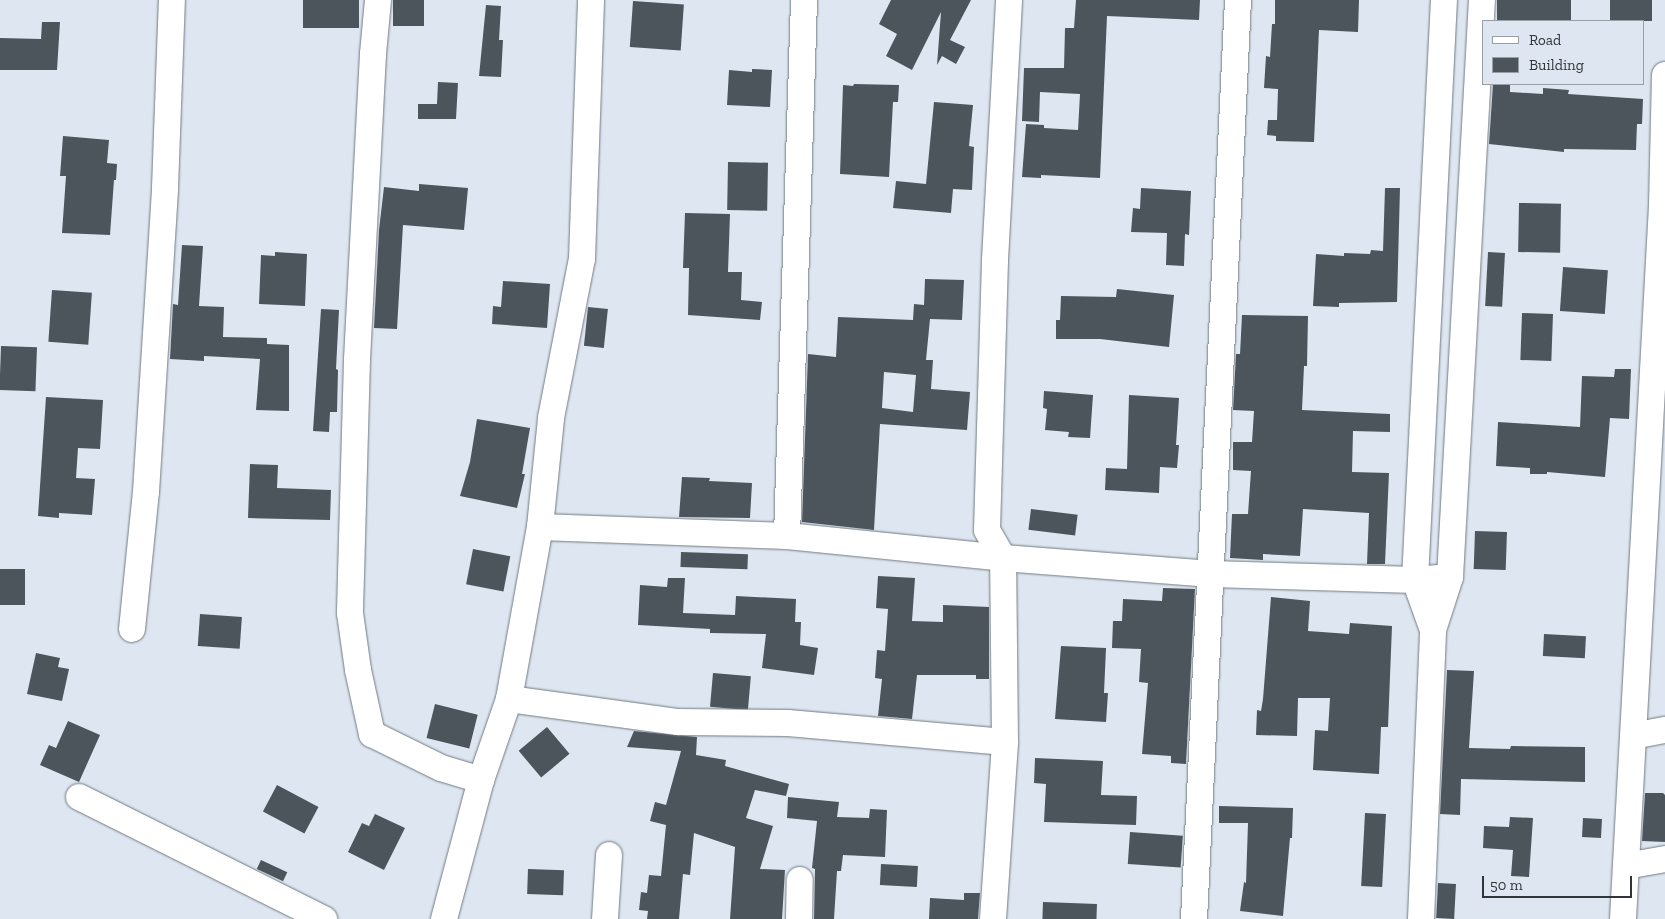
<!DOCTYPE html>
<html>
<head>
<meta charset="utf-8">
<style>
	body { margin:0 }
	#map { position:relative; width:1665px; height:919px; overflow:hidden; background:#dee7f1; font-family:"Zilla Slab",serif }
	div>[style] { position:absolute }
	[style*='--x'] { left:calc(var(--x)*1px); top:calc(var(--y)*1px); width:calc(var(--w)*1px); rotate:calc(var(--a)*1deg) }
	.building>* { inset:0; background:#4c545c; transform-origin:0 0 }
	.roads { filter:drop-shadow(0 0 1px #717a82) drop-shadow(0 0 1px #717a82) }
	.minor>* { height:26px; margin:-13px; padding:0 13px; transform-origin:13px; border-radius:13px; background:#fff }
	span { translate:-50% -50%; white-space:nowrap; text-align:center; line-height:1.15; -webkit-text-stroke:5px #dee7f1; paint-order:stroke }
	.legend { position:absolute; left:1482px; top:20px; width:162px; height:65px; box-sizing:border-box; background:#dee7f1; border:1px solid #999fa7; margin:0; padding:6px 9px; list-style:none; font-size:15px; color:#313438 }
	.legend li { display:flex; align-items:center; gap:10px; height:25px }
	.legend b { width:25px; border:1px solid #999fa7 }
	.scale { position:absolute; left:1482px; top:876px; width:150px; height:22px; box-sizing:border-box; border:2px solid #313438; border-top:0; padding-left:6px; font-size:15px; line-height:18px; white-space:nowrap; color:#313438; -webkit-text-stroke:4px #dee7f1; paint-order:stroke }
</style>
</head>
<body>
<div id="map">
	<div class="building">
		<i style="left:303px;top:0;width:56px;height:28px"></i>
		<i style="left:393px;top:0;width:31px;height:26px"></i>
		<i style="clip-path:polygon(891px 0,971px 0,950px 40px,965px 47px,956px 64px,942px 56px,937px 65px,941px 12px,912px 70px,886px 56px,897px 34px,879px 24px)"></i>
		<i style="clip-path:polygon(1076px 0,1200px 0,1199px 20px,1107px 16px,1100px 178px,1041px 175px,1041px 178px,1022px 177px,1026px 124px,1044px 125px,1044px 128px,1078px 130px,1080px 94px,1040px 92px,1039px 122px,1022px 121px,1024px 68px,1064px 68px,1065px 28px,1074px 28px)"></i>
		<i style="clip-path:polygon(1275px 0,1359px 0,1358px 32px,1319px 30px,1314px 142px,1276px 141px,1276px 136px,1267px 135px,1268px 120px,1277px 120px,1278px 89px,1264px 88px,1266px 56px,1270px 57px,1272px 24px,1275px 24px)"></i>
		<i style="left:1497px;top:0;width:74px;height:21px"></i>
		<i style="left:1610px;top:0;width:42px;height:21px"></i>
		<i style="left:633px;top:1px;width:51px;height:46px;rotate:4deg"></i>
		<i style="clip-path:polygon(486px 5px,501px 6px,499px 40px,503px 40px,501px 77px,479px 76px)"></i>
		<i style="clip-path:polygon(42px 22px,60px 22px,57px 70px,0 70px,0 38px,41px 39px)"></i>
		<i style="clip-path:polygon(752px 69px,772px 70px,770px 107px,727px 105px,729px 70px,752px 72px)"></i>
		<i style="clip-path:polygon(438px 82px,458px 83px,456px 119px,418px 119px,418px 104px,437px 104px)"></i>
		<i style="clip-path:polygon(854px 84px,899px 85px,898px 102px,893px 102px,889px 177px,840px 174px,843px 85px,853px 86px)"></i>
		<i style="clip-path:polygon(1493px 84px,1510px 84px,1510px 92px,1543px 94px,1543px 88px,1569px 90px,1568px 94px,1643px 99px,1642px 124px,1637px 124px,1636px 150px,1564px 149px,1564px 152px,1489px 144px)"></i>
		<i style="clip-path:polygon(934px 102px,973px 105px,969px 146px,974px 147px,972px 190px,953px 189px,951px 213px,893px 208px,896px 181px,926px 184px)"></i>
		<i style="clip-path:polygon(63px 136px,109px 140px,107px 163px,117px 164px,116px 180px,114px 180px,110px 235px,62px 233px,66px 176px,60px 176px)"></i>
		<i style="left:728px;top:162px;width:40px;height:48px;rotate:1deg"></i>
		<i style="clip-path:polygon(419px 184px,468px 188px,464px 230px,403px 225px,397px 329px,374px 328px,379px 230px,384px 187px,419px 191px)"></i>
		<i style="clip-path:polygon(1141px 188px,1191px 191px,1189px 235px,1185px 234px,1184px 266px,1166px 265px,1167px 233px,1131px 232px,1133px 208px,1140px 209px)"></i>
		<i style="clip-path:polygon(1385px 188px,1400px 188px,1397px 302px,1339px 303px,1339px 307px,1313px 306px,1316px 254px,1344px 256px,1344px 253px,1370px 254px,1371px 250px,1383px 251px)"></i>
		<i style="left:1519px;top:203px;width:42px;height:49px;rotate:1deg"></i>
		<i style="clip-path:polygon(685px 213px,730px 214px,728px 272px,742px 272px,741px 300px,762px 302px,760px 320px,688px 315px,689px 268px,683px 268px)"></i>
		<i style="clip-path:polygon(182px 245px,203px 246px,199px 306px,224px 307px,223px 337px,267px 338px,267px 344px,289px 345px,289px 411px,256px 410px,260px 359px,204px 356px,204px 361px,170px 359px,173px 304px,178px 305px)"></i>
		<i style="clip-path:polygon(275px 252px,307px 254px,305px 306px,259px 304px,261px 255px,275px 256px)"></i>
		<i style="left:1488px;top:252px;width:17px;height:54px;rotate:3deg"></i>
		<i style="left:1563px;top:267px;width:45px;height:44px;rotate:4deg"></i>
		<i style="clip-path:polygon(evenodd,925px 279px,964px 280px,962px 320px,930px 319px,926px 360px,933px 360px,931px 389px,970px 392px,967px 430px,880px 424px,874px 530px,802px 522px,808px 354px,836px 357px,838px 317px,913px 320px,914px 304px,924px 305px,925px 279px,884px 372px,916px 375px,913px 412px,882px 408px,884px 372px)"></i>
		<i style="clip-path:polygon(503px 281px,550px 284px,547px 328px,492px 324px,493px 306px,501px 307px)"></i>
		<i style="clip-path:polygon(1117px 289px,1174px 295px,1169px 347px,1100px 339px,1056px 339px,1056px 320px,1060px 320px,1061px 296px,1116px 297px)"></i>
		<i style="left:52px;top:290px;width:40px;height:52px;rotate:4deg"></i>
		<i style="left:588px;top:307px;width:20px;height:39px;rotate:6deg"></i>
		<i style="clip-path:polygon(321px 309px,339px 310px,336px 369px,338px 370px,337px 412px,330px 412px,329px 432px,313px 431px)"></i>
		<i style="left:1522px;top:313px;width:31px;height:47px;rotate:2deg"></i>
		<i style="clip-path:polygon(1242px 315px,1308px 316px,1307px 366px,1304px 366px,1302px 410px,1390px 414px,1390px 432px,1353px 431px,1352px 472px,1389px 473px,1385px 564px,1367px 564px,1369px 513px,1303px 509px,1300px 556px,1263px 554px,1263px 560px,1230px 558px,1232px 514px,1248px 514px,1251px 471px,1233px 470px,1233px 442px,1252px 442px,1254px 411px,1233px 410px,1236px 354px,1240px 354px)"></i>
		<i style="left:1px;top:346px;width:36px;height:44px;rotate:2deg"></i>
		<i style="clip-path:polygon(1615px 369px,1631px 369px,1629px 419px,1610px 418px,1605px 477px,1547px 472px,1547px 474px,1530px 474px,1530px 468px,1496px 466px,1498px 422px,1580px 427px,1582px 376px,1614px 377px)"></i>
		<i style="clip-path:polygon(1044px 391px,1093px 395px,1090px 438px,1068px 437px,1069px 432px,1045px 430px,1047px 409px,1043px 408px)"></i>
		<i style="clip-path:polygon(1129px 395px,1179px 398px,1176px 445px,1179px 445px,1177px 468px,1160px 467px,1159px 493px,1105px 490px,1106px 468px,1127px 469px)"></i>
		<i style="clip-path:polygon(46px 397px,103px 400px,100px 449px,78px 448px,76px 478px,95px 479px,92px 515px,59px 513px,59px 518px,38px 516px)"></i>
		<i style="clip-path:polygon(477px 419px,530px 428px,522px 474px,525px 474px,517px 508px,460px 496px,470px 462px)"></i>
		<i style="clip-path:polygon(250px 464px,278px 465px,277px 488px,331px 490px,330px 520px,248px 518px)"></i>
		<i style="clip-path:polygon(682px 477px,710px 478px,709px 481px,752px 483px,750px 518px,679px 517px)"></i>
		<i style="left:1031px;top:509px;width:47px;height:21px;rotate:7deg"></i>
		<i style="left:1475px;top:531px;width:32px;height:38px;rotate:2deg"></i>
		<i style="left:473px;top:549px;width:38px;height:36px;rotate:11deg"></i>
		<i style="left:681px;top:552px;width:67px;height:15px;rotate:2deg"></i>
		<i style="left:0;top:569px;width:25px;height:36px"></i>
		<i style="clip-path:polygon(878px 576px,915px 578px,912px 621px,943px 622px,943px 605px,989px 607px,989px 679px,976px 679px,976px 675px,917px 675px,912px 719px,878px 716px,882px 679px,875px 678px,877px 650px,885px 651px,888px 609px,876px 608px)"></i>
		<i style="clip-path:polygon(668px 578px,685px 578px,683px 613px,735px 615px,736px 596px,796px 599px,795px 622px,801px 622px,800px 645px,818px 648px,814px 675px,762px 668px,766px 634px,710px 633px,710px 629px,638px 625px,640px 585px,667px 587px)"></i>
		<i style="clip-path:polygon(1163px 588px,1195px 589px,1186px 764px,1171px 763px,1171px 756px,1142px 754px,1148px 683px,1139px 682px,1141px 649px,1112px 648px,1113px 621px,1122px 621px,1123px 599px,1162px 601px)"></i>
		<i style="clip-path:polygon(1271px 597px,1310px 601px,1308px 631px,1349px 634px,1350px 623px,1392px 626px,1388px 727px,1381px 727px,1379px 774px,1313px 770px,1315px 730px,1328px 731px,1330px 698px,1298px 698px,1297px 736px,1256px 735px,1257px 710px,1261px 711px,1263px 699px)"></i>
		<i style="left:200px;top:614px;width:42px;height:32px;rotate:4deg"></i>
		<i style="left:1544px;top:634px;width:42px;height:22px;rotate:3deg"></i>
		<i style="clip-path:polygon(1061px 646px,1106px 648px,1104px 693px,1108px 693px,1106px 722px,1055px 719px)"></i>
		<i style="clip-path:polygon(36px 653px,60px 658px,58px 667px,69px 669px,62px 701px,27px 694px)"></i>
		<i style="clip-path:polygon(1447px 670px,1474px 671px,1469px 748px,1510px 749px,1511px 746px,1585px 747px,1585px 782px,1461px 779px,1460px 815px,1440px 814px)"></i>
		<i style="left:713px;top:673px;width:38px;height:34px;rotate:5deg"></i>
		<i style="left:435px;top:704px;width:44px;height:35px;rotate:14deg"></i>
		<i style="clip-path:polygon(68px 721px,100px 735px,79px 782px,40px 765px,49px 745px,56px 748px)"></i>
		<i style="left:547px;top:727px;width:35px;height:37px;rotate:50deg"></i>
		<i style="clip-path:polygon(634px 731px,697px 737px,696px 755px,726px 760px,725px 766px,789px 784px,786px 796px,755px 790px,746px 818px,773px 826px,760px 869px,785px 870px,782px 919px,730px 919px,735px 847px,694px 833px,690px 875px,683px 874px,679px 919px,647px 919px,648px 911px,639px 910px,641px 892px,647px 893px,649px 875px,661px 876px,666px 825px,650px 821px,655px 802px,666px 805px,681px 751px,627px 747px)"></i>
		<i style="clip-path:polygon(1035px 758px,1103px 761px,1101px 795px,1137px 796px,1136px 825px,1044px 822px,1046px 784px,1034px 783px)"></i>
		<i style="left:277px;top:785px;width:47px;height:30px;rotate:28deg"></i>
		<i style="clip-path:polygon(1645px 793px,1663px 793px,1665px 795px,1665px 842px,1642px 841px)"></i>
		<i style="clip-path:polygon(788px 797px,839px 802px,837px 817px,869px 818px,870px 809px,887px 810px,885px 857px,843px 855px,841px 871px,837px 871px,834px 919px,814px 919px,815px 869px,812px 868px,817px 821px,787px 818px)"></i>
		<i style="clip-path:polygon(1219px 806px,1293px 808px,1292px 838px,1290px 838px,1283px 916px,1240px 911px,1244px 882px,1246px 883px,1248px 823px,1219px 823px)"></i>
		<i style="left:1365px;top:813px;width:21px;height:73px;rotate:3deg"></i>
		<i style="clip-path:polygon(375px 814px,405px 828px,384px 870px,348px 852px,362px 823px,369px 826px)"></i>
		<i style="clip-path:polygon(1510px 817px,1533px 818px,1529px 877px,1511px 876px,1513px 850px,1483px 848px,1484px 826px,1509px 827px)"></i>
		<i style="left:1583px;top:818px;width:19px;height:19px;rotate:3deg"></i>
		<i style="left:1130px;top:832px;width:53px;height:32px;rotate:4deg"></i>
		<i style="left:261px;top:860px;width:29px;height:10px;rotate:25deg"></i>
		<i style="left:881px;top:864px;width:37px;height:21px;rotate:3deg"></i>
		<i style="left:528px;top:869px;width:36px;height:25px;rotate:2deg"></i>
		<i style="left:1438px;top:883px;width:18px;height:35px;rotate:3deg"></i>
		<i style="clip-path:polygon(964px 893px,980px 893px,978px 919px,929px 919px,930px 898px,964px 900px)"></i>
		<i style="left:1043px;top:902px;width:54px;height:17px;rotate:2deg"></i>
	</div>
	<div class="roads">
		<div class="minor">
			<i style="--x:378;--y:0;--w:54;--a:95.3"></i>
			<i style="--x:373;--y:54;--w:306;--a:93"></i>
			<i style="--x:357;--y:360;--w:253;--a:91.6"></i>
			<i style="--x:350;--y:613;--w:58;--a:82"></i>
			<i style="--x:358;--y:670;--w:66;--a:77.7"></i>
			<i style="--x:372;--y:734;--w:77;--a:26.2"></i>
			<i style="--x:441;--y:768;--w:42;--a:16.7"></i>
			<i style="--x:540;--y:527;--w:247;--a:2.1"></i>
			<i style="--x:787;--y:536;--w:217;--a:5.8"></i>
			<i style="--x:1003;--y:558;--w:209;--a:4.4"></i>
			<i style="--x:1211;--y:574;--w:204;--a:1.7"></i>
			<i style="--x:1415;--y:580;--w:35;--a:-5"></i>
			<i style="--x:787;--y:536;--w:536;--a:-88.18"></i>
			<i style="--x:132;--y:629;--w:138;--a:-84.2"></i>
			<i style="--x:146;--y:492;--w:305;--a:-86.4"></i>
			<i style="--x:165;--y:188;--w:188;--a:-87.9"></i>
			<i style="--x:1433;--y:630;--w:53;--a:-109.8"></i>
			<i style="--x:1415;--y:580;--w:581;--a:-87.14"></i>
			<i style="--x:509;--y:699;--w:171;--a:7.8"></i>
			<i style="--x:678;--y:722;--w:110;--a:0.5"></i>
			<i style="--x:788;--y:723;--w:218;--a:5"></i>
			<i style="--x:1633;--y:736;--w:33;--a:-11"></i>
			<i style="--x:79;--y:797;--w:274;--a:26.5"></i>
			<i style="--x:1626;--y:866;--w:40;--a:-10"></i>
			<i style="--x:444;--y:919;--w:144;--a:-75.1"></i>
			<i style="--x:481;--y:780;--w:86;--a:-70.9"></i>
			<i style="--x:509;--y:699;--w:175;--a:-79.8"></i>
			<i style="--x:540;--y:527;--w:110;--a:-84.2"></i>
			<i style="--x:551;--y:418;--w:162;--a:-79"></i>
			<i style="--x:582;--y:259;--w:259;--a:-88"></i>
			<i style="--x:605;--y:919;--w:64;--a:-86.4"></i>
			<i style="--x:799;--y:919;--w:39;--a:-89"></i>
			<i style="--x:993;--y:919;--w:177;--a:-86.1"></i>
			<i style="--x:1005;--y:742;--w:184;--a:-90.6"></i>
			<i style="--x:1003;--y:558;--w:32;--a:-120"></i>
			<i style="--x:987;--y:530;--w:270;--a:-88.3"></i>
			<i style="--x:995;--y:260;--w:260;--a:-86.9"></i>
			<i style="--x:1194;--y:919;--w:920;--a:-87.26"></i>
			<i style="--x:1421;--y:919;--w:289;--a:-87.6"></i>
			<i style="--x:1433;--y:630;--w:56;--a:-72.2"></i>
			<i style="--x:1450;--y:577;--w:578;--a:-86.83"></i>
			<i style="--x:1623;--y:919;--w:714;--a:-86.87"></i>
			<i style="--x:1662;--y:206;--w:131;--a:-88.7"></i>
		</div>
	</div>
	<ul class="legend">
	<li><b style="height:6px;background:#fff"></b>Road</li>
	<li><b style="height:14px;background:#4c545c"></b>Building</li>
	</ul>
	<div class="scale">50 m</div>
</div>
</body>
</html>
